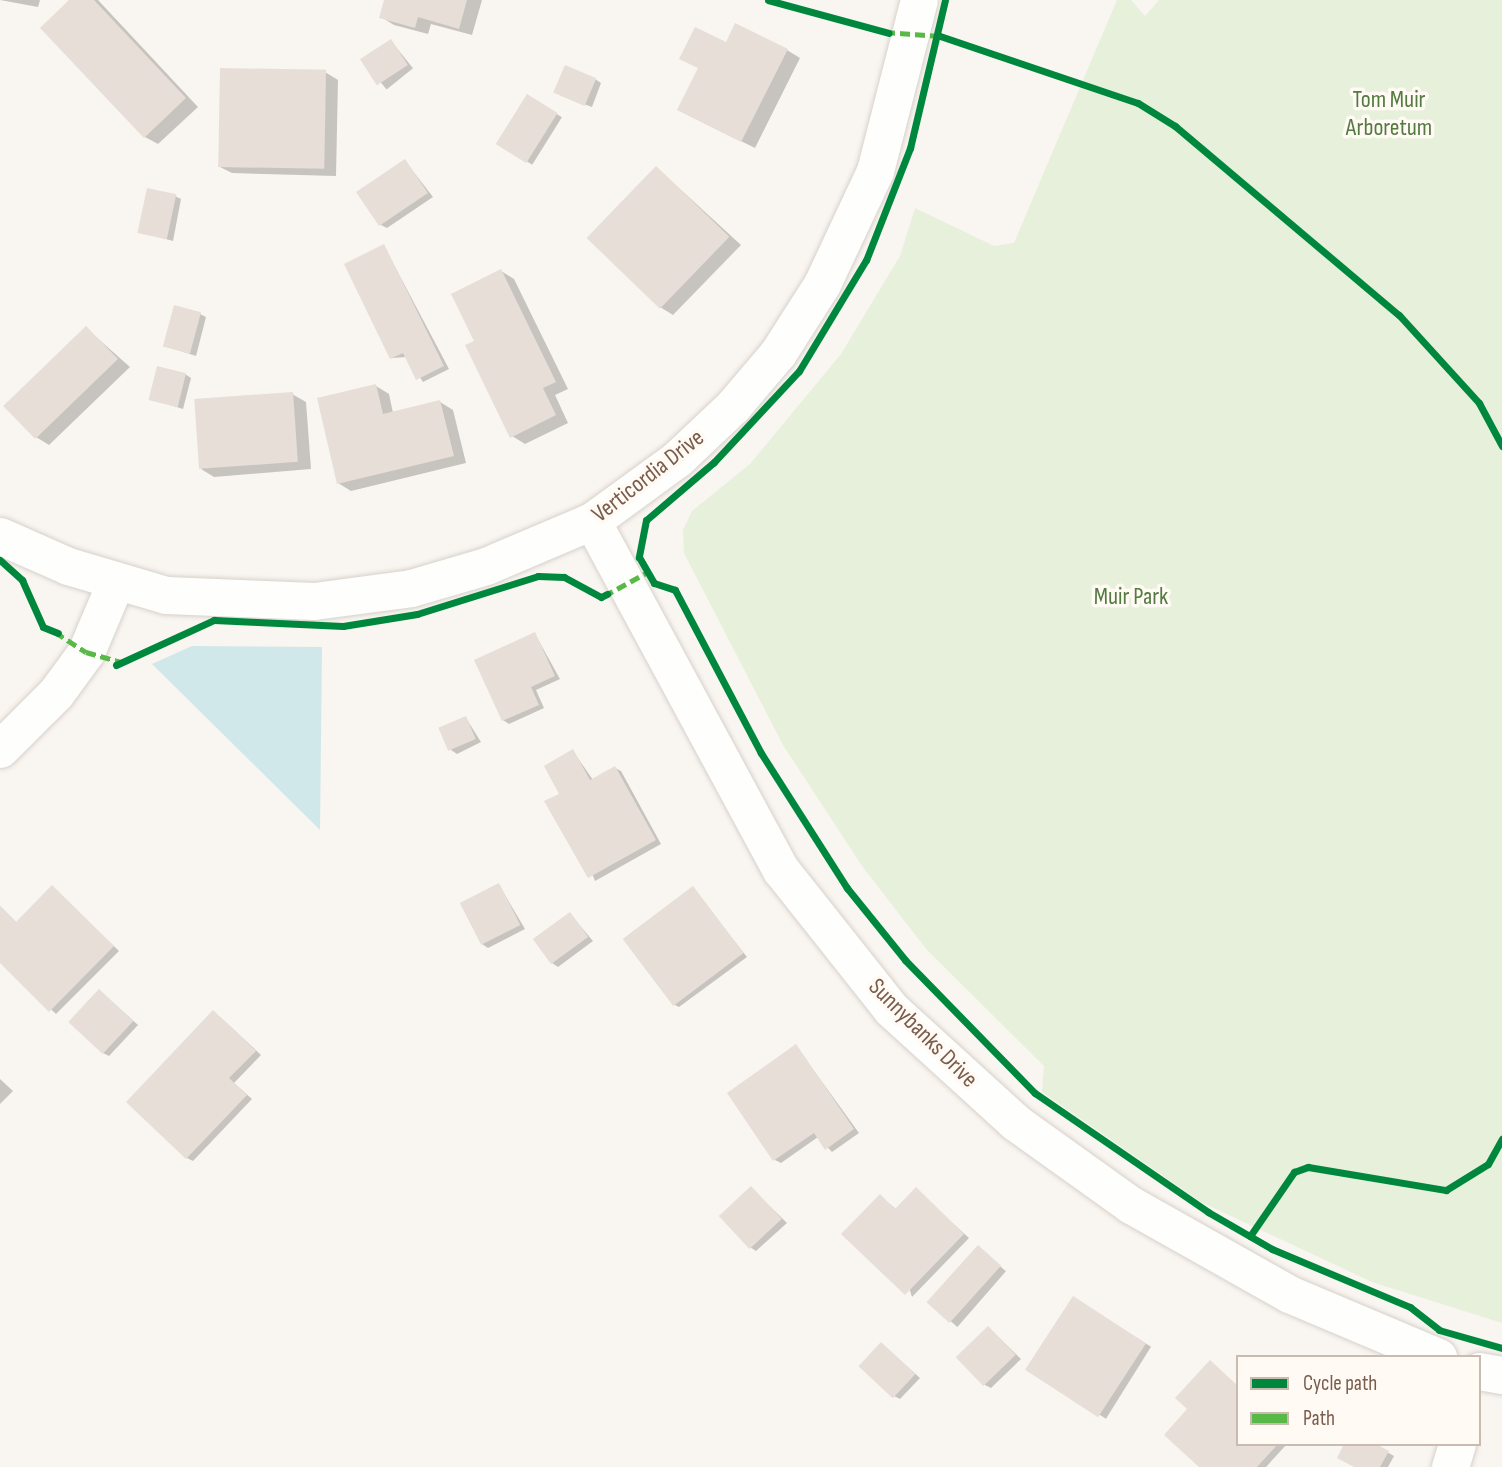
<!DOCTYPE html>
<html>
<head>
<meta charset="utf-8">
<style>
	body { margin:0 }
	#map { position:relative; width:1502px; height:1467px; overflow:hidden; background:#f9f5f0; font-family:"Sofia Sans Condensed",sans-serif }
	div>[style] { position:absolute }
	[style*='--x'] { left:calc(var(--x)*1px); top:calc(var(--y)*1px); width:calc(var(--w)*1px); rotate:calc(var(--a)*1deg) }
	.green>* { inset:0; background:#e7f0db }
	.water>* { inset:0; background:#d0e8ea }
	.shadow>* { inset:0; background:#0003; transform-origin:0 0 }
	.building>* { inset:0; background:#e6ded7; transform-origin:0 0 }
	.roads { filter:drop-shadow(0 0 2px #d7d1cb) drop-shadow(0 0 2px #d7d1cb) }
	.minor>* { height:37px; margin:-18.5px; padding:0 18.5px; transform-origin:18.5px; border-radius:18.5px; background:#fefefd }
	.quiet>* { height:5px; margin-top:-2.5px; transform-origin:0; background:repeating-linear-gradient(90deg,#58b947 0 10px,transparent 0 15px) }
	.cycleway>* { height:7px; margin:-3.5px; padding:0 3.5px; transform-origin:3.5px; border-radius:3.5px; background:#00873e }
	span { translate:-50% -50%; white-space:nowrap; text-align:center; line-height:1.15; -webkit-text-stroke:7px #fffaf3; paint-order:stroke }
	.park-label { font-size:24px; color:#537a41 }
	.street-label { font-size:24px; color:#7a5c4d }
	.legend { position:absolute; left:1236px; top:1355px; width:245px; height:91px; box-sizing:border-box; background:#fffaf3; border:2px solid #cabbb1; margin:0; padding:9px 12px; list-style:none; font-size:21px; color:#7a5c4d }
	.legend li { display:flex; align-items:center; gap:14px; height:35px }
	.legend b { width:35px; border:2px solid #cabbb1 }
</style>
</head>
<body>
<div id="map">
	<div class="green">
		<i style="clip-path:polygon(1117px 0,1131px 0,1145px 16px,1159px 0,1502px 0,1502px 1323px,1372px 1282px,1201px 1202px,1042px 1092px,1044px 1066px,927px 950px,862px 866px,783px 745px,684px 553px,683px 530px,692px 511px,750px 464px,841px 354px,900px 256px,915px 208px,994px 246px,1014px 243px)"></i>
	</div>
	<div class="water">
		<i style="clip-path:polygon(192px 646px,322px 647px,320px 830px,152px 664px)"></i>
	</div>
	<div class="shadow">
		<i style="clip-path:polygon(0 0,40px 0,38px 7px)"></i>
		<i style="clip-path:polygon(72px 0,98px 0,198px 107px,158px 144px,145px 137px)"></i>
		<i style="clip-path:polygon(386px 0,482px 0,472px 35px,431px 24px,428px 34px,394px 25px,381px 17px)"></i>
		<i style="left:391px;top:41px;width:35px;height:34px;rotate:51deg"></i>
		<i style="clip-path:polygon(727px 44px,787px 50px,800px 58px,755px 148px,692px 117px)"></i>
		<i style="clip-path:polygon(325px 72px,338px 80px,336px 176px,232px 173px,218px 166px)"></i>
		<i style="clip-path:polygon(595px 79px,601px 83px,592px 107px,562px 96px)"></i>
		<i style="left:528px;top:96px;width:40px;height:56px;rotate:32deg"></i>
		<i style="clip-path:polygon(405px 161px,433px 197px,387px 228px,381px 225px)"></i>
		<i style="clip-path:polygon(657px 168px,741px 245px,673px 315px,660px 307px)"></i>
		<i style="clip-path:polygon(175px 196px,181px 199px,173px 241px,140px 232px)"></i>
		<i style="clip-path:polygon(384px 246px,449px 369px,423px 382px,407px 357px,392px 358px)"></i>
		<i style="clip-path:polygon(501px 271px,514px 279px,568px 389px,555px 395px,568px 423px,525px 444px,512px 436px,476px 342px)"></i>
		<i style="clip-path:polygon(200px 314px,206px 317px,196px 356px,165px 346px)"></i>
		<i style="clip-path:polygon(87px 329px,130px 367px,49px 445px,36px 437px)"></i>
		<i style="clip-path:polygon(185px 374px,191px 378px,183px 409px,151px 399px)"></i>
		<i style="clip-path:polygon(376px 386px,389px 394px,393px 413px,440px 402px,453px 410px,466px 463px,351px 491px,338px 483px)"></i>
		<i style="clip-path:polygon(292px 394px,306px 402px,311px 469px,214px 477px,201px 469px)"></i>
		<i style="clip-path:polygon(535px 634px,560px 679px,536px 690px,544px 708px,509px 724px,503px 720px)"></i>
		<i style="clip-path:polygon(466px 718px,481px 742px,457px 754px,451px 750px)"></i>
		<i style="clip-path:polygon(573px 751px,593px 780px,615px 768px,621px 771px,661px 844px,595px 881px,561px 794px)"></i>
		<i style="clip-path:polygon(499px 885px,525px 929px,488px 948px,482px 944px)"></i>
		<i style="clip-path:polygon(53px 888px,119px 951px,56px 1014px,0 961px,0 906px,17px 923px)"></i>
		<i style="clip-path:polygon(693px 889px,747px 957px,679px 1007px,673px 1004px)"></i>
		<i style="clip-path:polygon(570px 914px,593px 941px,558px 967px,552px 963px)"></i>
		<i style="clip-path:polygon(100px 991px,138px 1025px,109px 1056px,103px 1053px)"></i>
		<i style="clip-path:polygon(219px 1016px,261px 1055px,234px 1083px,252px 1099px,193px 1161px,187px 1158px)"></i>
		<i style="clip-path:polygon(796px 1046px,859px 1133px,832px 1152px,818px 1137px,781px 1163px,775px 1160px)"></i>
		<i style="clip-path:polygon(0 1079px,13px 1091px,0 1104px)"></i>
		<i style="clip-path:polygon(751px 1188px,787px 1223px,756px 1251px,750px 1247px)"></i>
		<i style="clip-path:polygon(916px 1190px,969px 1238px,912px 1297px,880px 1196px,897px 1210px)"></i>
		<i style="left:978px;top:1247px;width:37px;height:74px;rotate:41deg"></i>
		<i style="left:1073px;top:1298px;width:92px;height:85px;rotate:32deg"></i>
		<i style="clip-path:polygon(989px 1328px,1021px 1359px,991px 1388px,985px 1385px)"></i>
		<i style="clip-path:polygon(882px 1344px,920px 1378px,900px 1399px,894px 1396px)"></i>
		<i style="clip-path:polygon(1190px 1409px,1238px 1444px,1287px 1444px,1266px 1467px,1201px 1467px)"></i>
		<i style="clip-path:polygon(1373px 1444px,1394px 1456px,1388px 1467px,1357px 1467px)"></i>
	</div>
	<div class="building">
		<i style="clip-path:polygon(69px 0,94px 0,186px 98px,144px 138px,40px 28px)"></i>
		<i style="clip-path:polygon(384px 0,467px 0,459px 29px,418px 17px,415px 28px,379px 18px)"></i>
		<i style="clip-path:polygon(735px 23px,788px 49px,741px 142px,677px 110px,698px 68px,679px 59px,695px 27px,726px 42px)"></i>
		<i style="left:391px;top:39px;width:31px;height:37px;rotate:57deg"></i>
		<i style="left:565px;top:65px;width:34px;height:30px;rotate:23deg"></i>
		<i style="left:220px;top:68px;width:106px;height:99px;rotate:1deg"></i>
		<i style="left:527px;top:94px;width:36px;height:59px;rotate:32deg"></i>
		<i style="left:405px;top:159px;width:41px;height:59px;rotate:56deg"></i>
		<i style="left:656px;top:166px;width:102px;height:100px;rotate:44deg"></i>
		<i style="left:147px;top:188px;width:30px;height:46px;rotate:12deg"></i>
		<i style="clip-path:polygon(384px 244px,444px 366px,416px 380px,403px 353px,390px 359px,344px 264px)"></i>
		<i style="clip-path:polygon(501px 269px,556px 382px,543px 388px,556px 415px,510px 438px,465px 345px,474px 341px,451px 294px)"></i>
		<i style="left:174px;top:305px;width:28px;height:43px;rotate:15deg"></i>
		<i style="left:86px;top:326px;width:46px;height:115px;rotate:46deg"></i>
		<i style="left:157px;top:366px;width:30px;height:35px;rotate:14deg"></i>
		<i style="clip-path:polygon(376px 384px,383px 414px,440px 400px,454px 456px,337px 484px,317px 398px)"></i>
		<i style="left:293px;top:392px;width:70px;height:99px;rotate:86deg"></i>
		<i style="clip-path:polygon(535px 632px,555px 676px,531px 687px,539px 705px,502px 721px,474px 660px)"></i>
		<i style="left:466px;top:716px;width:25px;height:30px;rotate:67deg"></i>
		<i style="clip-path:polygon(573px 749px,590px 780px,615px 766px,656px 840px,588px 878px,544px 801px,559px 794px,544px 766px)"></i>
		<i style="left:499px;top:883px;width:47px;height:44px;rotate:63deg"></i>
		<i style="clip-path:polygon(52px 885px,114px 946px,49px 1012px,0 963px,0 906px,16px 922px)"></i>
		<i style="left:693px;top:886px;width:84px;height:88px;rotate:53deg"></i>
		<i style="left:570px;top:912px;width:31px;height:46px;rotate:54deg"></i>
		<i style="left:99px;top:989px;width:47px;height:45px;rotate:43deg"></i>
		<i style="clip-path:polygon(213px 1010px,256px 1051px,229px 1078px,247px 1095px,186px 1159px,126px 1102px)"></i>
		<i style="clip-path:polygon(796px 1044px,854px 1129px,825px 1150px,814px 1133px,773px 1161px,727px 1093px)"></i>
		<i style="left:751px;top:1186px;width:45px;height:44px;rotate:47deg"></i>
		<i style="clip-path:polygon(916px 1187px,964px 1234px,905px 1295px,841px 1234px,880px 1194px,895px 1209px)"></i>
		<i style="left:978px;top:1245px;width:31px;height:77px;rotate:42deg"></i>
		<i style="left:1073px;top:1296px;width:87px;height:88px;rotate:33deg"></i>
		<i style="left:988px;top:1326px;width:40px;height:45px;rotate:46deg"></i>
		<i style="left:881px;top:1342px;width:47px;height:33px;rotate:43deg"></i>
		<i style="clip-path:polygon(1210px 1360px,1238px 1386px,1238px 1444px,1278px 1444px,1257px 1467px,1199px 1467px,1164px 1435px,1187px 1409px,1175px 1398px)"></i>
		<i style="clip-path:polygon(1344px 1444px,1376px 1444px,1389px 1451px,1380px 1467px,1354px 1467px,1337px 1458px)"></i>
	</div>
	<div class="roads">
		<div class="minor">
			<i style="--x:592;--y:521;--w:397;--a:61.6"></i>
			<i style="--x:781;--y:870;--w:177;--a:51.6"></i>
			<i style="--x:891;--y:1009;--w:168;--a:42.3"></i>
			<i style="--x:1015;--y:1122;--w:143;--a:35.6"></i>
			<i style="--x:1131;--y:1205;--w:181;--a:29.4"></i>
			<i style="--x:1289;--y:1294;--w:162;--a:22.9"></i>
			<i style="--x:0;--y:536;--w:74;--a:23.8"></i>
			<i style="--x:68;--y:566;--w:102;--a:16.5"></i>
			<i style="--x:166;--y:595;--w:148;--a:2.3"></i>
			<i style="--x:314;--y:601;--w:98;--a:-7.6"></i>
			<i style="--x:411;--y:588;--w:78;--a:-16.3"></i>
			<i style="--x:486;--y:566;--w:115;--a:-23"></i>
			<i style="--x:592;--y:521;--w:105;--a:-36.1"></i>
			<i style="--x:677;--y:459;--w:77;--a:-43.4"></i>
			<i style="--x:733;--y:406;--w:70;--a:-49.7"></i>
			<i style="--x:778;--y:353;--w:82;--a:-57.5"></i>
			<i style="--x:822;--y:284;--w:125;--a:-64.9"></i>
			<i style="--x:875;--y:171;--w:177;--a:-75.6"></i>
			<i style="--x:0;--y:749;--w:79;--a:-45"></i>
			<i style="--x:56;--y:693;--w:51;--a:-53.8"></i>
			<i style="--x:86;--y:652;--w:77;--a:-67.1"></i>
			<i style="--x:1479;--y:1371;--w:23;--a:10"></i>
			<i style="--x:1450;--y:1467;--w:24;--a:-73"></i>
		</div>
	</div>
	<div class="quiet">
		<i style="--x:885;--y:32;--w:55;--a:4.2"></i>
		<i style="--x:604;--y:596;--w:50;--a:-28.6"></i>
		<i style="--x:55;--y:632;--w:37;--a:33"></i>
		<i style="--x:86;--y:652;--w:37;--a:16"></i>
	</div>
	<div class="cycleway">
		<i style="--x:768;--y:0;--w:125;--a:15.3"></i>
		<i style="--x:945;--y:0;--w:152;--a:103.3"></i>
		<i style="--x:910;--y:148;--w:120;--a:111.4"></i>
		<i style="--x:866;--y:260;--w:130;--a:121.1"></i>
		<i style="--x:799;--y:371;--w:125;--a:133"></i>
		<i style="--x:714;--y:462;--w:89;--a:139.5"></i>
		<i style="--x:646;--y:520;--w:38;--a:101"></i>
		<i style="--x:639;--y:557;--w:30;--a:60"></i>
		<i style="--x:654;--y:583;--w:22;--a:18"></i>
		<i style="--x:675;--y:590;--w:184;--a:62.2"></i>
		<i style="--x:761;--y:753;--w:160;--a:57.5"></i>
		<i style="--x:847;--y:888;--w:92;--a:51.1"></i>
		<i style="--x:905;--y:960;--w:186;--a:45.7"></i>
		<i style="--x:1035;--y:1093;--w:210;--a:34.5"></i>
		<i style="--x:1208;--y:1212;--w:74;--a:30"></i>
		<i style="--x:1272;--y:1249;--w:150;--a:22.8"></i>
		<i style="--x:1410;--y:1307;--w:37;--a:38"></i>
		<i style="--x:1439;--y:1330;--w:66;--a:15.9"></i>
		<i style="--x:937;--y:35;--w:212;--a:18.7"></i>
		<i style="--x:1138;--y:103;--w:44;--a:31.9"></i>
		<i style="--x:1175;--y:126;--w:293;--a:40.2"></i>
		<i style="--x:1399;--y:315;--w:119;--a:47.7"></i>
		<i style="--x:1479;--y:403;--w:49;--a:61.9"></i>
		<i style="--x:0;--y:560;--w:30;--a:42"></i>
		<i style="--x:22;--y:580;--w:51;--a:65.9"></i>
		<i style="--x:43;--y:627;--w:16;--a:22"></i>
		<i style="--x:116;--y:665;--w:108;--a:-24.7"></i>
		<i style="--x:214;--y:620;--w:129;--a:2.7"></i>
		<i style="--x:343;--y:626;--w:75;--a:-9.2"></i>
		<i style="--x:417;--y:614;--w:127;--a:-17.4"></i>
		<i style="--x:538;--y:576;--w:26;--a:2"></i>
		<i style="--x:564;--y:577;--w:42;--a:28.4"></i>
		<i style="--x:601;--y:597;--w:7;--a:-27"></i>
		<i style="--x:1250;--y:1236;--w:78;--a:-55.5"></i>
		<i style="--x:1294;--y:1172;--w:15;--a:-20"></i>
		<i style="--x:1308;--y:1167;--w:140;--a:9.5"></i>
		<i style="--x:1446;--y:1190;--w:49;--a:-31.8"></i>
		<i style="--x:1488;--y:1164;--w:29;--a:-61"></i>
	</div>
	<div class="park-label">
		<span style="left:1389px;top:114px">Tom Muir<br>Arboretum</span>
		<span style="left:1131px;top:597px">Muir Park</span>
	</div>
	<div class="street-label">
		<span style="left:648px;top:476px;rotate:-38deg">Verticordia Drive</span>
		<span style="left:923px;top:1033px;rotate:45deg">Sunnybanks Drive</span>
	</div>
	<ul class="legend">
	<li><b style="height:9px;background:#00873e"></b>Cycle path</li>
	<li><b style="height:9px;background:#58b947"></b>Path</li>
	</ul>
</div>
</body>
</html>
